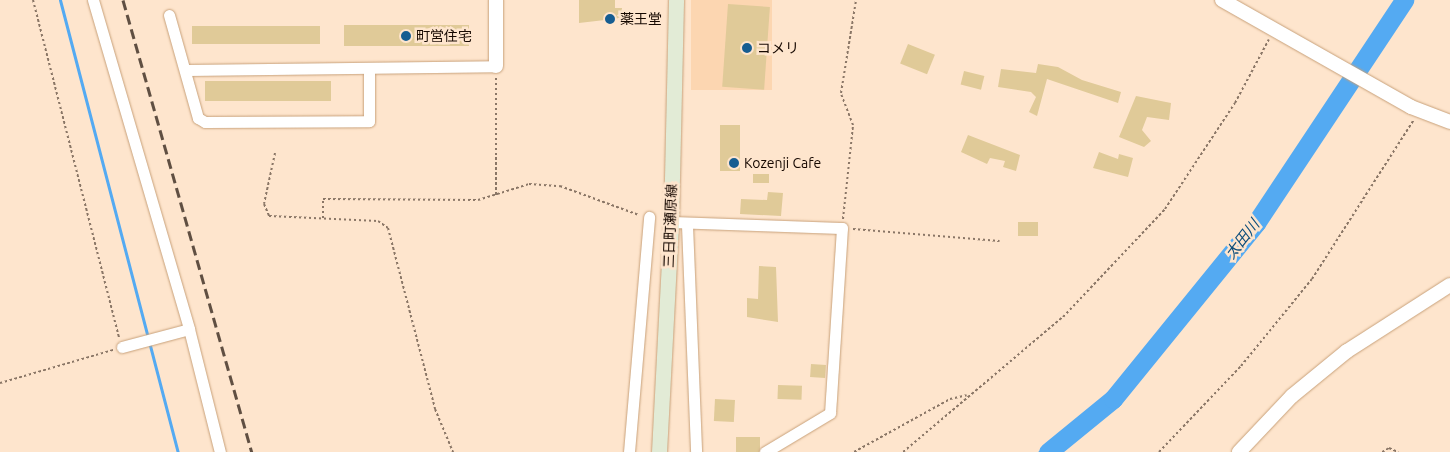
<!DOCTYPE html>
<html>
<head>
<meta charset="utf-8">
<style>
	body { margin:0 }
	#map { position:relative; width:1450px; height:452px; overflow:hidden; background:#fee5cd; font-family:Ubuntu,"Noto Sans JP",sans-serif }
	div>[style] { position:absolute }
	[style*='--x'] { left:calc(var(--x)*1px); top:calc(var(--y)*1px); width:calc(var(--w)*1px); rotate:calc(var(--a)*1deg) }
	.built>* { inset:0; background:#fcd6b1; transform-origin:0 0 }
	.water>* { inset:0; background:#54aaf2 }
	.stream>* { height:3px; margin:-1.5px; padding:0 1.5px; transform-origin:1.5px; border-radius:1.5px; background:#54aaf2 }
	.river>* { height:19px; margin:-9.5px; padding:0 9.5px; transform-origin:9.5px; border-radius:9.5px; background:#54aaf2 }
	.building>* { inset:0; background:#e0ca98; transform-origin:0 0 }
	.path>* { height:2px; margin-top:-1px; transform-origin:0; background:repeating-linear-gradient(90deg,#8a7666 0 2.5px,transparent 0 5px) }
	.roads { filter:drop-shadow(0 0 1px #c8a17a) drop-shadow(0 0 1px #c8a17a) }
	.minor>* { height:11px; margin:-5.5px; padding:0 5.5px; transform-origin:5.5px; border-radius:5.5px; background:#fff }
	.tertiary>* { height:14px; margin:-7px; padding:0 7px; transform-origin:7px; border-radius:7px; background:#fff }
	.secondary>* { height:15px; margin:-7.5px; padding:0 7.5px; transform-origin:7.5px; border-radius:7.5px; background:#e2ebd6 }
	.rail>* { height:3px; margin-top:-1.5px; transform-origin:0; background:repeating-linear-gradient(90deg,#604f42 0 10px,transparent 0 15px) }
	.dots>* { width:14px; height:14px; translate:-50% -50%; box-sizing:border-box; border:2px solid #fee5cd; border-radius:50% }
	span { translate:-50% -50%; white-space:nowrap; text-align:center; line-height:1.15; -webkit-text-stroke:5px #fee5cd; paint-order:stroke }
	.poi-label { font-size:14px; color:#160800 }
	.left { translate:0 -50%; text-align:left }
	.street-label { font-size:14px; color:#160800 }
	.water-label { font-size:15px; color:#0c4d7b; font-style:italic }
</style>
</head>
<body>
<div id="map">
	<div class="built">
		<i style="left:691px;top:0;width:81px;height:90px"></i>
	</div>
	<div class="water">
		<i style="clip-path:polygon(1094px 416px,1056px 452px,1038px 452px)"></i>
	</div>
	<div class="stream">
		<i style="--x:60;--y:0;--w:467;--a:75.4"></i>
	</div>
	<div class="river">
		<i style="--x:1048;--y:452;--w:84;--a:-39.2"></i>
		<i style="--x:1113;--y:399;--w:227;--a:-50.9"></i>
		<i style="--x:1256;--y:223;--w:268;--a:-56.4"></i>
	</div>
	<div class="building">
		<i style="clip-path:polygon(579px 0,615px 0,615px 8px,622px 8px,622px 18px,579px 23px)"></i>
		<i style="left:728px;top:4px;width:42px;height:83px;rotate:4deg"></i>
		<i style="left:469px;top:25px;width:21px;height:125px;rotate:90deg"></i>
		<i style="left:192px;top:26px;width:128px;height:18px"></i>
		<i style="left:908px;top:44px;width:29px;height:21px;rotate:22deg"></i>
		<i style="clip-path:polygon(1038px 64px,1058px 67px,1082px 80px,1121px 92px,1118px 103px,1047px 79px,1037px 116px,1029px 112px,1036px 97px,1031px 92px,998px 87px,1001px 69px,1036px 73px)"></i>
		<i style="left:964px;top:71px;width:21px;height:14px;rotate:14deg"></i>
		<i style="left:205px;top:81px;width:126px;height:20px"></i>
		<i style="clip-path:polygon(1136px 96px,1171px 103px,1169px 120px,1147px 117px,1142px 130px,1151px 141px,1144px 147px,1119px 137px)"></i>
		<i style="left:740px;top:125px;width:46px;height:20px;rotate:90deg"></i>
		<i style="clip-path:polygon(968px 135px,1020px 155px,1016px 171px,1003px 167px,1005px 161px,990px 158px,987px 164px,961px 152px)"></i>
		<i style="clip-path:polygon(1099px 152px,1118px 159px,1119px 154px,1133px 158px,1128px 177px,1093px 168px)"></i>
		<i style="left:753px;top:174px;width:16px;height:9px"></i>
		<i style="clip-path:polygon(768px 192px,783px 193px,781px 216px,740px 214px,741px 199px,767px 200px)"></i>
		<i style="left:1018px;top:222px;width:20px;height:14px"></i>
		<i style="clip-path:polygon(759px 266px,776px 267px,778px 322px,747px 317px,747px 298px,758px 299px)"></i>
		<i style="left:811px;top:364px;width:15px;height:13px;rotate:4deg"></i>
		<i style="left:778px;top:385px;width:24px;height:14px;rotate:2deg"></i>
		<i style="left:715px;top:399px;width:20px;height:22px;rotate:3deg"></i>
		<i style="left:736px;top:437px;width:24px;height:15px"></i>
	</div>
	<div class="path">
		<i style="--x:33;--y:0;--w:348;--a:75.7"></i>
		<i style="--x:275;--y:153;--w:52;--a:102.2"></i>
		<i style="--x:264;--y:204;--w:13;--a:67"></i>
		<i style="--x:269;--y:216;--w:109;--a:2.6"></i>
		<i style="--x:378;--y:221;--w:12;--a:35"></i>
		<i style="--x:388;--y:228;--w:187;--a:75.4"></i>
		<i style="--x:435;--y:409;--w:47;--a:67.3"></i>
		<i style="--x:496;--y:195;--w:117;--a:-90"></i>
		<i style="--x:323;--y:218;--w:19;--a:-90"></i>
		<i style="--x:323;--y:199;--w:155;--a:0.4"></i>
		<i style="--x:478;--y:200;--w:53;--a:-17.4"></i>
		<i style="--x:529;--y:184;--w:31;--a:4"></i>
		<i style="--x:560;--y:186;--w:84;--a:20.2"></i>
		<i style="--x:843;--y:219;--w:95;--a:-83.9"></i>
		<i style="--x:853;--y:125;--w:34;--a:-111"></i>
		<i style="--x:841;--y:93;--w:94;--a:-80.8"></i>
		<i style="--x:853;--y:229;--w:147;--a:4.7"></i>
		<i style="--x:0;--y:383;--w:118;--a:-16.3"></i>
		<i style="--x:854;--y:452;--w:110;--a:-28.9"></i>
		<i style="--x:950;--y:399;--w:17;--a:-13"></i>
		<i style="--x:903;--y:452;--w:209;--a:-40.2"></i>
		<i style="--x:1063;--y:317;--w:149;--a:-46.6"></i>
		<i style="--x:1165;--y:209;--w:127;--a:-56.6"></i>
		<i style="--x:1235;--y:103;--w:72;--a:-62"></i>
		<i style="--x:1159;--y:452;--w:119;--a:-46.4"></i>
		<i style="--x:1241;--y:366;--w:112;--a:-50.8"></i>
		<i style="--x:1312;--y:279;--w:188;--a:-57.4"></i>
		<i style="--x:1382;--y:452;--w:8;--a:-30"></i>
		<i style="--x:1389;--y:448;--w:10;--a:24"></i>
	</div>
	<div class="roads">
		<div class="minor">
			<i style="--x:93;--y:0;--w:343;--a:73.7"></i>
			<i style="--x:189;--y:329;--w:127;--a:75.9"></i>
			<i style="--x:169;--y:15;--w:107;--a:74.3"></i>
			<i style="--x:198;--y:118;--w:8;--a:30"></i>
			<i style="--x:205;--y:122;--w:164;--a:-0.3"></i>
			<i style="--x:369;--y:121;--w:53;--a:-90"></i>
			<i style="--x:187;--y:70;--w:309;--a:-0.7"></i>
			<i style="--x:671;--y:222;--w:171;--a:2"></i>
			<i style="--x:842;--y:228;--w:185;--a:93.7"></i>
			<i style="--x:830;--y:413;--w:76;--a:149"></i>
			<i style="--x:687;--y:225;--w:227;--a:87.7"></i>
			<i style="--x:122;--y:347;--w:69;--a:-15"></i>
			<i style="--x:629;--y:452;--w:236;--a:-85.1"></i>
		</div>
		<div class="tertiary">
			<i style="--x:496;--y:0;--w:66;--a:90"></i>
			<i style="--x:1222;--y:0;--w:217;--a:29.5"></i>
			<i style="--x:1411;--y:107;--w:42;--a:21"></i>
			<i style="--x:1239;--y:452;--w:77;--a:-46.6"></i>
			<i style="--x:1292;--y:396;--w:71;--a:-39.3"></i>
			<i style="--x:1347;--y:351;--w:122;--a:-32.7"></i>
		</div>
		<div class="secondary">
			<i style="--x:659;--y:452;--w:230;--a:-87"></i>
			<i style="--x:671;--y:222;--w:222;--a:-88.7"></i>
		</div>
	</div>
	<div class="rail">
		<i style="--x:123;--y:0;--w:470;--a:74.1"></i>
	</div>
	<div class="dots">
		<i style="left:610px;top:19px;background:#165d91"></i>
		<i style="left:406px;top:36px;background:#165d91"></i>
		<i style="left:747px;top:48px;background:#165d91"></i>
		<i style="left:734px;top:163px;background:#165d91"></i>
	</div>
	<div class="poi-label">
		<span class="left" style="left:620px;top:19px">薬王堂</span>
		<span class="left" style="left:416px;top:36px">町営住宅</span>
		<span class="left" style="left:757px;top:48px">コメリ</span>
		<span class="left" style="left:744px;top:163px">Kozenji Cafe</span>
	</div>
	<div class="street-label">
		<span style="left:670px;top:226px;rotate:-88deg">三日町瀬原線</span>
	</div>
	<div class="water-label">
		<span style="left:1242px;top:239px;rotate:-52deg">太田川</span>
	</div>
</div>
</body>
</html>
